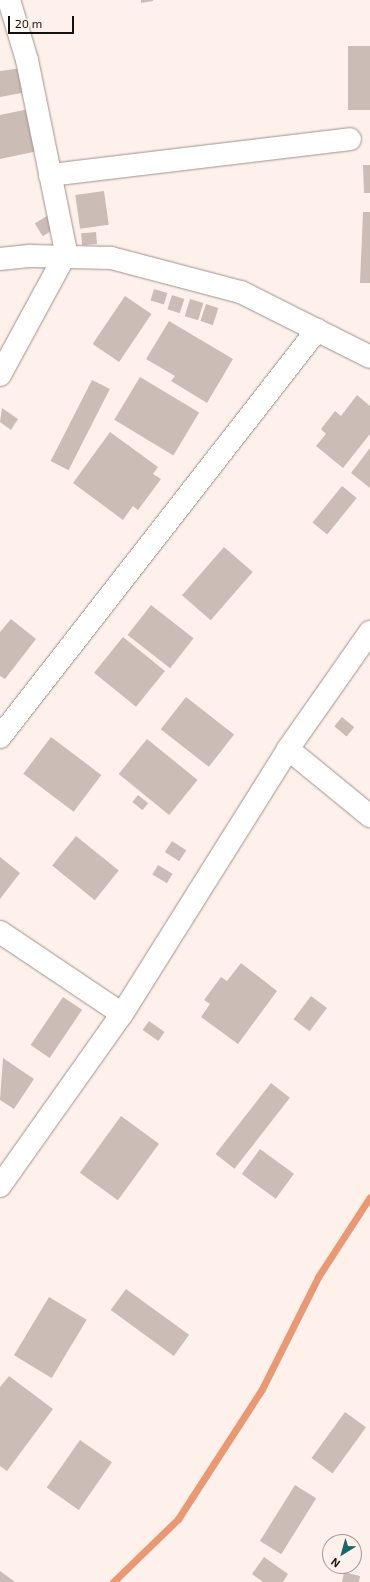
<!DOCTYPE html>
<html>
<head>
<meta charset="utf-8">
<style>
	body { margin:0 }
	#map { position:relative; width:370px; height:1582px; overflow:hidden; background:#fef1eb; font-family:"Exo 2",sans-serif }
	div>[style] { position:absolute }
	[style*='--x'] { left:calc(var(--x)*1px); top:calc(var(--y)*1px); width:calc(var(--w)*1px); rotate:calc(var(--a)*1deg) }
	.stream>* { height:7px; margin:-3.5px; padding:0 3.5px; transform-origin:3.5px; border-radius:3.5px; background:#eb9771 }
	.building>* { inset:0; background:#ccbcb6; transform-origin:0 0 }
	.roads { filter:drop-shadow(0 0 1px #a0928b) drop-shadow(0 0 1px #a0928b) }
	.minor>* { height:22px; margin:-11px; padding:0 11px; transform-origin:11px; border-radius:11px; background:#fff }
	span { translate:-50% -50%; white-space:nowrap; text-align:center; line-height:1.15; -webkit-text-stroke:3.5px #fef1eb; paint-order:stroke }
	.north { position:absolute; left:322px; top:1534px; width:40px; height:40px; box-sizing:border-box; background:#fef1eb; border:1px solid #a19793; border-radius:50%; rotate:217deg; font-size:11px; font-weight:700; line-height:16px; text-align:center; color:#15100e }
	.north::after { content:''; display:block; margin:auto; width:14px; height:18px; background:#1a6767; clip-path:polygon(50% 0,100% 100%,50% 72%,0 100%) }
	.scale { position:absolute; left:8px; top:16px; width:66px; height:18px; box-sizing:border-box; border:2px solid #15100e; border-top:0; padding-left:5px; font-size:12px; line-height:14px; white-space:nowrap; color:#15100e; -webkit-text-stroke:3px #fef1eb; paint-order:stroke }
</style>
</head>
<body>
<div id="map">
	<div class="stream">
		<i style="--x:113;--y:1582;--w:91;--a:-44.1"></i>
		<i style="--x:178;--y:1519;--w:155;--a:-57.1"></i>
		<i style="--x:262;--y:1389;--w:125;--a:-63.4"></i>
		<i style="--x:318;--y:1277;--w:95;--a:-57"></i>
	</div>
	<div class="building">
		<i style="clip-path:polygon(141px 0,153px 0,153px 1px,141px 3px)"></i>
		<i style="left:370px;top:46px;width:64px;height:22px;rotate:90deg"></i>
		<i style="clip-path:polygon(22px 68px,27px 92px,0 97px,0 71px)"></i>
		<i style="clip-path:polygon(29px 109px,38px 151px,0 159px,0 115px)"></i>
		<i style="clip-path:polygon(363px 165px,370px 165px,370px 193px,364px 193px)"></i>
		<i style="left:104px;top:191px;width:34px;height:29px;rotate:82deg"></i>
		<i style="clip-path:polygon(363px 212px,370px 212px,370px 283px,360px 283px)"></i>
		<i style="left:50px;top:214px;width:15px;height:18px;rotate:58deg"></i>
		<i style="left:96px;top:232px;width:12px;height:15px;rotate:85deg"></i>
		<i style="left:154px;top:289px;width:14px;height:12px;rotate:17deg"></i>
		<i style="left:172px;top:295px;width:13px;height:15px;rotate:18deg"></i>
		<i style="left:125px;top:296px;width:32px;height:58px;rotate:34deg"></i>
		<i style="left:190px;top:299px;width:14px;height:18px;rotate:17deg"></i>
		<i style="left:206px;top:304px;width:13px;height:18px;rotate:18deg"></i>
		<i style="clip-path:polygon(169px 321px,233px 359px,207px 403px,171px 381px,175px 376px,146px 359px)"></i>
		<i style="left:140px;top:377px;width:69px;height:50px;rotate:31deg"></i>
		<i style="left:92px;top:380px;width:20px;height:91px;rotate:27deg"></i>
		<i style="clip-path:polygon(357px 395px,370px 406px,370px 434px,343px 468px,316px 446px,326px 434px,321px 429px,335px 411px,341px 416px)"></i>
		<i style="clip-path:polygon(2px 408px,18px 419px,11px 430px,0 422px)"></i>
		<i style="clip-path:polygon(110px 432px,158px 467px,153px 474px,161px 479px,138px 510px,133px 506px,123px 520px,73px 483px)"></i>
		<i style="clip-path:polygon(370px 448px,370px 488px,351px 473px)"></i>
		<i style="left:342px;top:486px;width:19px;height:47px;rotate:39deg"></i>
		<i style="left:224px;top:547px;width:38px;height:64px;rotate:41deg"></i>
		<i style="left:151px;top:605px;width:54px;height:38px;rotate:38deg"></i>
		<i style="clip-path:polygon(11px 619px,36px 639px,5px 679px,0 676px,0 632px)"></i>
		<i style="left:123px;top:637px;width:54px;height:46px;rotate:39deg"></i>
		<i style="left:186px;top:697px;width:61px;height:41px;rotate:38deg"></i>
		<i style="left:342px;top:717px;width:16px;height:12px;rotate:40deg"></i>
		<i style="left:51px;top:737px;width:63px;height:46px;rotate:37deg"></i>
		<i style="left:147px;top:739px;width:65px;height:45px;rotate:39deg"></i>
		<i style="left:138px;top:795px;width:13px;height:9px;rotate:39deg"></i>
		<i style="left:76px;top:836px;width:55px;height:38px;rotate:39deg"></i>
		<i style="left:172px;top:841px;width:17px;height:13px;rotate:33deg"></i>
		<i style="clip-path:polygon(0 857px,20px 873px,0 899px)"></i>
		<i style="left:158px;top:865px;width:17px;height:11px;rotate:31deg"></i>
		<i style="clip-path:polygon(241px 963px,277px 991px,238px 1044px,201px 1017px,210px 1004px,204px 1000px,221px 977px,227px 981px)"></i>
		<i style="left:311px;top:996px;width:20px;height:29px;rotate:37deg"></i>
		<i style="left:63px;top:997px;width:23px;height:58px;rotate:34deg"></i>
		<i style="left:149px;top:1021px;width:19px;height:11px;rotate:35deg"></i>
		<i style="clip-path:polygon(3px 1058px,34px 1079px,14px 1109px,0 1100px)"></i>
		<i style="left:271px;top:1083px;width:24px;height:90px;rotate:38deg"></i>
		<i style="left:121px;top:1116px;width:47px;height:70px;rotate:36deg"></i>
		<i style="left:260px;top:1149px;width:42px;height:31px;rotate:36deg"></i>
		<i style="left:126px;top:1289px;width:78px;height:26px;rotate:36deg"></i>
		<i style="left:49px;top:1297px;width:44px;height:68px;rotate:31deg"></i>
		<i style="clip-path:polygon(9px 1376px,53px 1409px,7px 1471px,0 1466px,0 1387px)"></i>
		<i style="left:345px;top:1412px;width:26px;height:57px;rotate:36deg"></i>
		<i style="left:80px;top:1440px;width:39px;height:58px;rotate:35deg"></i>
		<i style="left:295px;top:1485px;width:25px;height:66px;rotate:32deg"></i>
		<i style="clip-path:polygon(264px 1557px,288px 1574px,283px 1582px,263px 1582px,252px 1574px)"></i>
		<i style="clip-path:polygon(0 1571px,15px 1582px,0 1582px)"></i>
		<i style="clip-path:polygon(344px 1572px,360px 1576px,359px 1582px,342px 1582px)"></i>
	</div>
	<div class="roads">
		<div class="minor">
			<i style="--x:9;--y:0;--w:63;--a:73.3"></i>
			<i style="--x:27;--y:60;--w:201;--a:78.5"></i>
			<i style="--x:50;--y:175;--w:302;--a:-6.8"></i>
			<i style="--x:0;--y:259;--w:31;--a:-6"></i>
			<i style="--x:31;--y:256;--w:80;--a:1.4"></i>
			<i style="--x:111;--y:258;--w:134;--a:14.7"></i>
			<i style="--x:241;--y:292;--w:144;--a:26.7"></i>
			<i style="--x:0;--y:375;--w:134;--a:-61.5"></i>
			<i style="--x:0;--y:737;--w:516;--a:-52.09"></i>
			<i style="--x:288;--y:749;--w:106;--a:39.3"></i>
			<i style="--x:0;--y:932;--w:147;--a:33.9"></i>
			<i style="--x:0;--y:1186;--w:211;--a:-54.7"></i>
			<i style="--x:122;--y:1014;--w:313;--a:-57.9"></i>
			<i style="--x:288;--y:749;--w:143;--a:-55"></i>
		</div>
	</div>
	<div class="north">N</div>
	<div class="scale">20 m</div>
</div>
</body>
</html>
